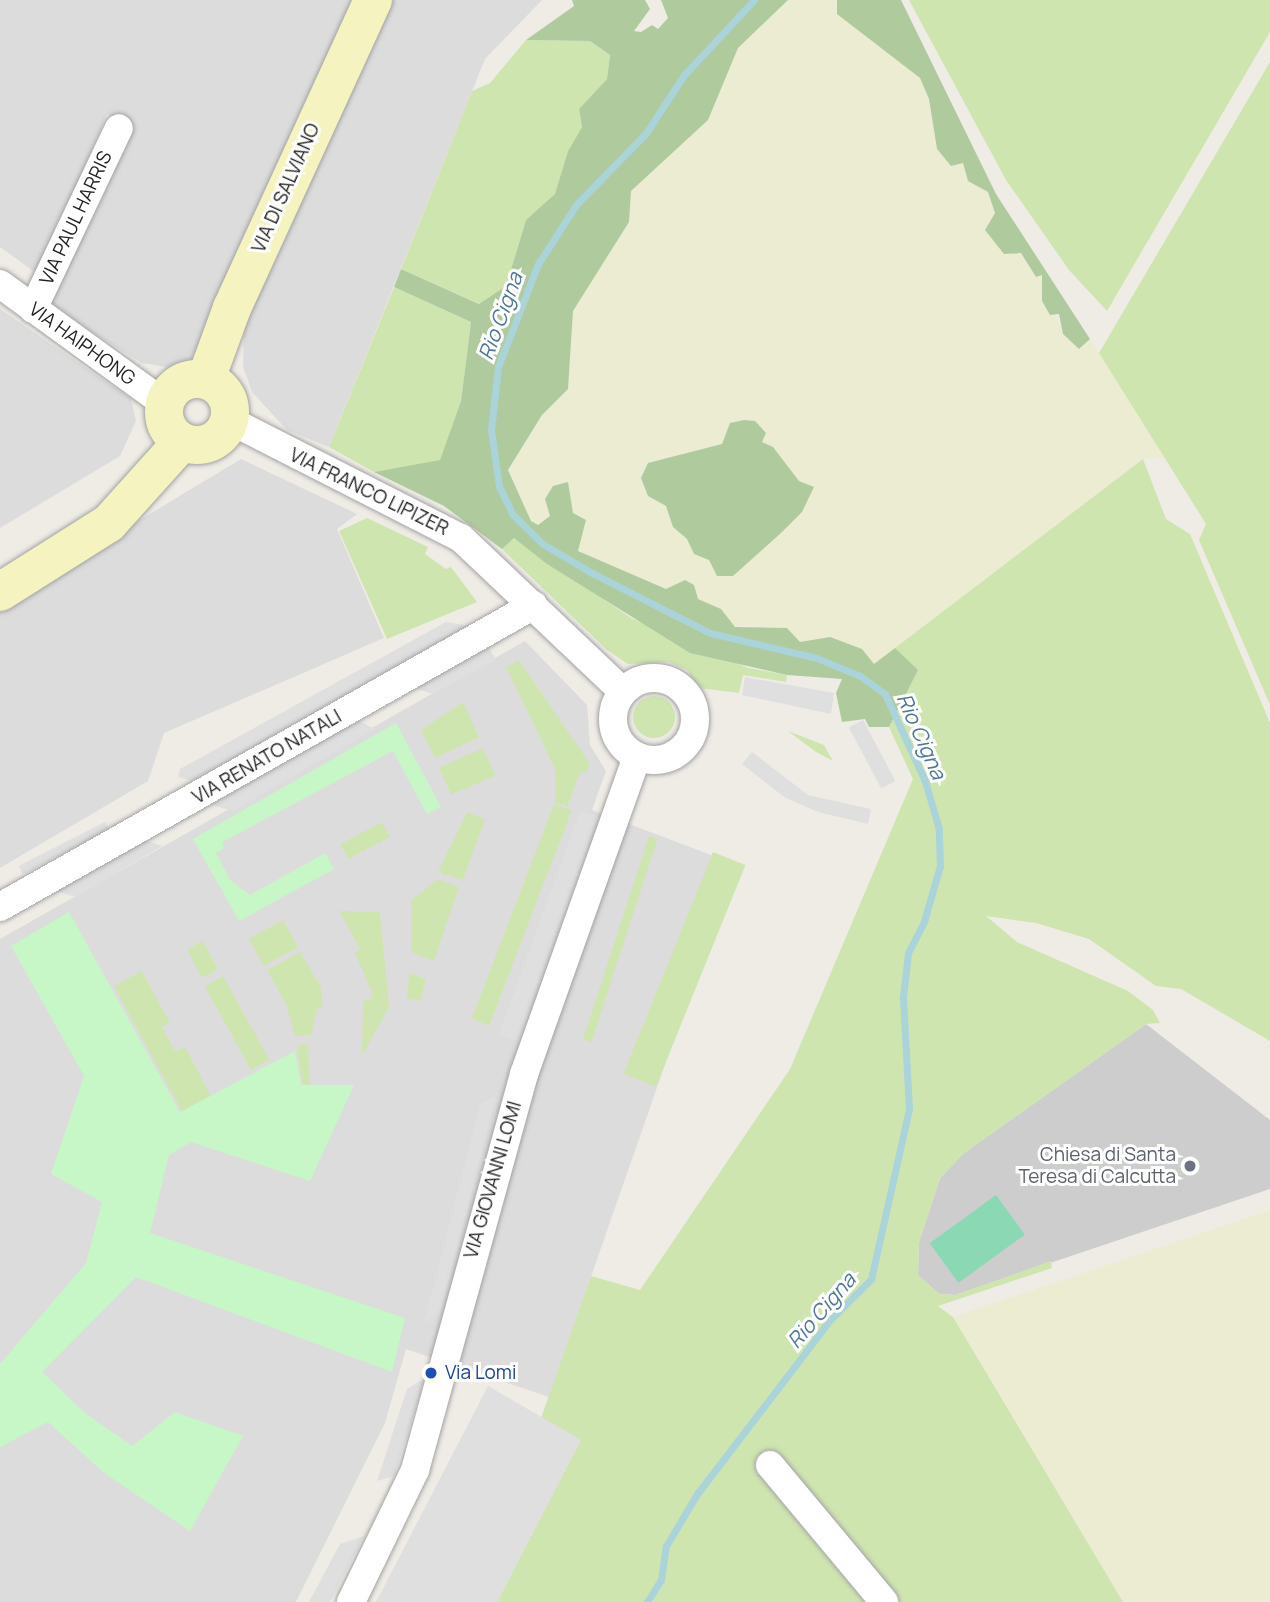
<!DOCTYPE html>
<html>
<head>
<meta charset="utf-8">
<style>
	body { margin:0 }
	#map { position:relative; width:1270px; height:1602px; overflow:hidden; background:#efece6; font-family:Manrope,sans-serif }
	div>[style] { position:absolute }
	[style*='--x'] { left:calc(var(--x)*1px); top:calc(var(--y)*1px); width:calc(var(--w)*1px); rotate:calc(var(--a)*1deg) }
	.residential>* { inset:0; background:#dddcdd }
	.religious>* { inset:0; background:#cdcdcd }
	.farmland>* { inset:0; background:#ececd3 }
	.grass>* { inset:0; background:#cfe5b0; transform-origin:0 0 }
	.round { border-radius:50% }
	.forest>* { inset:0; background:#afcb9e }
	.park>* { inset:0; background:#c7f6c7 }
	.pitch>* { inset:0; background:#8bd8b4; transform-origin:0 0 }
	.parking>* { inset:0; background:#dfdfdf; transform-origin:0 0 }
	.stream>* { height:7px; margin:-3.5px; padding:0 3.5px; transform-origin:3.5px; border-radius:3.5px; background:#aad3da }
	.roads { filter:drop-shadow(0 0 2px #a3a3a3) drop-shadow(0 0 2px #a3a3a3) }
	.street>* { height:28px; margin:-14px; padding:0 14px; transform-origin:14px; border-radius:14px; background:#fff }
	.street>.ring { margin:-14px; padding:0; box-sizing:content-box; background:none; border:28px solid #fff; border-radius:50% }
	.secondary>* { height:38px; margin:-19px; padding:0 19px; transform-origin:19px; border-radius:19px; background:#f5f3bf }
	.secondary>.ring { margin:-19px; padding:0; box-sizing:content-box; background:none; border:38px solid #f5f3bf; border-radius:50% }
	.dots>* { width:19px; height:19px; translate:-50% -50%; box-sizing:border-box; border:4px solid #fff; border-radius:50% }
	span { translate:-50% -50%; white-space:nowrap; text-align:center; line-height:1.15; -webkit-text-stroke:6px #fff; paint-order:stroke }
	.street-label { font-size:19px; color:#1f1f1f }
	.worship-label { font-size:19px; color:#5b616d }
	.right { translate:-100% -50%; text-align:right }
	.transit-label { font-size:19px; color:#164399 }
	.left { translate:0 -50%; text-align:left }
	.water-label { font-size:21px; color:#4c7899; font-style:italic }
</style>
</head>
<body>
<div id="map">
	<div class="residential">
		<i style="clip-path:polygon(0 0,360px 0,192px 358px,173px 368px,142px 363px,48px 305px,132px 125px,107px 114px,39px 275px,0 247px)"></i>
		<i style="clip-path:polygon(392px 0,542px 0,485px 59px,329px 447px,287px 430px,252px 392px,243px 367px,244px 322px)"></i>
		<i style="clip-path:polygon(0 309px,131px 399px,136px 421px,120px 456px,0 528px)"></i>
		<i style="clip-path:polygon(241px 459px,357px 514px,337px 529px,384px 638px,164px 733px,148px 781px,0 868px,0 604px)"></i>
		<i style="clip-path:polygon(525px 641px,587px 705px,590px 745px,606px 771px,592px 810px,735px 864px,549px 1397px,406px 1349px,385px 1423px,296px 1602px,0 1602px,0 939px)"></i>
	</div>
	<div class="religious">
		<i style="clip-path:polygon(1146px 1024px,1270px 1120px,1270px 1189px,955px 1295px,939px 1294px,918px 1275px,919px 1242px,940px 1178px,964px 1153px)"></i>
	</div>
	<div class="farmland">
		<i style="clip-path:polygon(evenodd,788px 0,837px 0,838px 14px,920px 78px,929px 99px,937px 149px,963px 162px,968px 181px,988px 192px,995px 213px,1035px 276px,1042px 275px,1063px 334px,1079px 349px,1090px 339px,1167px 458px,1143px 459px,874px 664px,830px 637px,800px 642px,752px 625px,735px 627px,721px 609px,697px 599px,694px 585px,685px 580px,666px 589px,577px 551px,585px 521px,573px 513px,569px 503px,538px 525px,531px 521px,508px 470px,542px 415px,568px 389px,573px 311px,629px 222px,630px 191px,708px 120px,738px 48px,788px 0,730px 423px,762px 442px,799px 481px,801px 512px,781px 533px,709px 560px,694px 554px,687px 539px,673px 527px,666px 506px,648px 496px,641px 478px,648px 464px,722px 444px,730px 423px)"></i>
		<i style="clip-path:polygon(1270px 1210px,1270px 1602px,1123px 1602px,953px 1317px)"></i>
	</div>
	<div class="grass">
		<i style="clip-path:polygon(909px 0,1270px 0,1270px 32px,1107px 311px,1069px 270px,1006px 180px)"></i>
		<i style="clip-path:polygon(526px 40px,590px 41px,610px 55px,607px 79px,579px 109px,582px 127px,568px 151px,555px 195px,526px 220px,506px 286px,480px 304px,401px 269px,472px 91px,490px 83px)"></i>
		<i style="clip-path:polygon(1270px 62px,1270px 705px,1199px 540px,1206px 524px,1099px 353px)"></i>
		<i style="clip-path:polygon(394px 287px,471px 322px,461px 401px,440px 461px,374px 472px,329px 447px)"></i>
		<i style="clip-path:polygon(1143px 459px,1166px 519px,1190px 534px,1270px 723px,1270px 1041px,1181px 989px,1156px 986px,1089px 939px,1036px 923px,986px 916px,1017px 942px,1128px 991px,1153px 1010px,1160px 1023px,1146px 1024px,964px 1153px,940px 1178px,919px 1242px,918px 1275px,939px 1294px,955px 1295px,1051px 1261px,1052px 1268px,938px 1306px,953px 1317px,1123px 1602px,497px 1602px,580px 1441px,541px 1418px,591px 1276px,640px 1290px,790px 1069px,913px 779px,889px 727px,917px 670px,895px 648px)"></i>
		<i style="clip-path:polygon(367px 518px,428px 547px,425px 554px,446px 569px,451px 567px,477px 602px,387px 639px,339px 531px)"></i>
		<i style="clip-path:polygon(514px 538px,631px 618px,748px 668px,787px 675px,786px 682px,743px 675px,739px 693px,699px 688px,687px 670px,669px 662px,628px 664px,607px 650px,502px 549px)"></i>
		<i style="clip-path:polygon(519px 660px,590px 764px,586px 773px,580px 772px,567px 807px,555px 802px,555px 769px,506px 667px)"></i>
		<i class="round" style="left:633px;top:696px;width:42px;height:42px"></i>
		<i style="clip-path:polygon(463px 702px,479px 737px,435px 758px,421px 730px)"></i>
		<i style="clip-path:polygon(788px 731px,824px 745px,833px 761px,816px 752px)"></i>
		<i style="left:483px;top:748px;width:30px;height:48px;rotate:66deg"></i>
		<i style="left:554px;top:804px;width:19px;height:230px;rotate:21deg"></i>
		<i style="clip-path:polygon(467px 812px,485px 819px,463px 880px,438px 872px)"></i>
		<i style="left:382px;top:822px;width:17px;height:47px;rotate:62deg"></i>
		<i style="left:649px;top:836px;width:9px;height:214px;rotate:18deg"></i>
		<i style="left:713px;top:852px;width:35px;height:239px;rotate:22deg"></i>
		<i style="clip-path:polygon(437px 879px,459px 887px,434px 961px,411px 952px,411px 901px)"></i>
		<i style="clip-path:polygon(339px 911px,380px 912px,389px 1007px,362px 1056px,363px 1001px,372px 998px,371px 990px,355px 953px,360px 949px)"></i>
		<i style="left:283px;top:920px;width:31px;height:39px;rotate:61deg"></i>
		<i style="left:203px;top:941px;width:32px;height:18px;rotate:62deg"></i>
		<i style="clip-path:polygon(300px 952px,321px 987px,322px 1007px,317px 1009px,311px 1035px,295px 1036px,286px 1004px,267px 970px)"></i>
		<i style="clip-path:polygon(142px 971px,170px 1023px,162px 1027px,175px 1051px,185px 1047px,211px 1096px,182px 1111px,114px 986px)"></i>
		<i style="clip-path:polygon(409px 973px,426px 979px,420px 1001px,407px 998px)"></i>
		<i style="left:223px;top:976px;width:96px;height:21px;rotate:61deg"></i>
		<i style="clip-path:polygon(308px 1044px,310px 1085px,302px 1084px,297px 1045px)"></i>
	</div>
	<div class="forest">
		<i style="clip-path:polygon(572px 0,645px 0,650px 9px,634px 31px,641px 32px,652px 25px,658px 29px,668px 18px,661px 0,788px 0,738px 48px,708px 120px,631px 191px,629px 222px,573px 311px,568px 389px,542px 415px,508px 470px,531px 521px,538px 525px,550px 516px,545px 499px,553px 486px,568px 482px,573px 513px,586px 520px,578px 551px,666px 589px,685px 580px,694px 585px,698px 599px,721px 609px,735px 627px,787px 628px,800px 642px,830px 637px,862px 649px,874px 664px,895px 648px,918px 670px,889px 727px,869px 727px,865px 719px,842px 722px,836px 693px,842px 679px,787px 675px,690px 653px,547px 564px,514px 538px,502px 549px,444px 506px,374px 472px,440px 460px,461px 401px,471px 322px,394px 287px,401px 269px,479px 304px,506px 286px,526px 220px,555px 194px,568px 151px,582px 127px,579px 109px,607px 79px,610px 55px,590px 41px,526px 40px,574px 6px)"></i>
		<i style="clip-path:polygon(837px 0,901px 0,996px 194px,1090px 339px,1079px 349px,1063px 334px,1059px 314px,1050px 315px,1042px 301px,1042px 275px,1036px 277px,1021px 253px,1004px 254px,985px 230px,995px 213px,988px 192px,968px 181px,963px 163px,951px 166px,937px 149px,929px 99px,920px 78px,837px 14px)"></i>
		<i style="clip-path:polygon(744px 420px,755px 421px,766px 433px,762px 442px,773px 447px,799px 481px,814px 487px,802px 512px,781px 533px,733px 576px,717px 576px,709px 560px,694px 554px,687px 539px,673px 527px,666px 506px,648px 496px,641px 478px,648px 463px,722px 444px,730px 423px)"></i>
	</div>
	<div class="park">
		<i style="clip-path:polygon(396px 723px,441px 807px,427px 814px,393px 751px,222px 842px,224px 848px,216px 853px,230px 880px,250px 895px,325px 853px,334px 869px,239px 921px,193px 839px)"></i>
		<i style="clip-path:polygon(69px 912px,180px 1112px,295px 1051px,301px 1085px,354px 1085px,310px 1181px,191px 1142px,169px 1155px,150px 1233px,405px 1318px,392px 1372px,136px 1277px,42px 1372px,85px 1413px,132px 1446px,175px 1412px,243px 1436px,190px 1531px,103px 1472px,48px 1422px,0 1447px,0 1364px,86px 1263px,102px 1202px,51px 1174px,84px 1076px,11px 946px)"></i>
	</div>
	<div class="pitch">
		<i style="left:996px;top:1195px;width:49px;height:82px;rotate:54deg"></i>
	</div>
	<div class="parking">
		<i style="clip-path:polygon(446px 622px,470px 626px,192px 781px,178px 777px,180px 769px)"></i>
		<i style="clip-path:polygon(488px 646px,496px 660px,433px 694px,414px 688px)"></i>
		<i style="clip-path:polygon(745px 677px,834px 693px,831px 714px,742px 695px)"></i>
		<i style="clip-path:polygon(357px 720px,375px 729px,233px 811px,208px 804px)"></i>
		<i style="left:863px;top:720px;width:69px;height:16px;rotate:62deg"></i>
		<i style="clip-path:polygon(752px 752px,808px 795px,871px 809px,868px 824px,818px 812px,784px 797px,742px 764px)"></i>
		<i style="left:601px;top:818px;width:238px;height:22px;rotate:110deg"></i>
		<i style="left:105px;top:822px;width:9px;height:97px;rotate:63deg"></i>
		<i style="clip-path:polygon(144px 840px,162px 846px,76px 897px,55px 891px)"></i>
		<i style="clip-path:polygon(496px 1097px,440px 1313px,424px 1323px,480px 1104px)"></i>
		<i style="clip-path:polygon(425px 1378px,394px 1476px,377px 1481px,407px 1389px)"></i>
		<i style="clip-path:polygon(488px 1386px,581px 1440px,497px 1602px,376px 1602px)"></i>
		<i style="clip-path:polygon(364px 1536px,330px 1602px,309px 1602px,340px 1544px)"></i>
	</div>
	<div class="stream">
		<i style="--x:647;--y:1602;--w:26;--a:-58"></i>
		<i style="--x:661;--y:1580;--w:34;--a:-82"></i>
		<i style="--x:666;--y:1546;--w:61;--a:-59.2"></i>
		<i style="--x:697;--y:1494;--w:220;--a:-52.6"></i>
		<i style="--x:831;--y:1319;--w:57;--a:-45"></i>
		<i style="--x:871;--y:1279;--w:174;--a:-77.4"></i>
		<i style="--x:909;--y:1109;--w:112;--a:-93.1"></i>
		<i style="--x:903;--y:997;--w:44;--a:-83.5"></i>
		<i style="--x:908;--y:953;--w:36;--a:-63"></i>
		<i style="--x:924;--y:921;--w:57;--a:-73.8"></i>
		<i style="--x:940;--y:866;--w:37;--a:-92"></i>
		<i style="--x:939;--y:829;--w:50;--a:-106.3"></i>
		<i style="--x:925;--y:781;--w:96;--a:-114.7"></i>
		<i style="--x:885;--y:694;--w:31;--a:-144"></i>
		<i style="--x:860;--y:676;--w:47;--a:-157.3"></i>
		<i style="--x:817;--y:658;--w:110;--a:-166.8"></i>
		<i style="--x:710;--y:633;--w:132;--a:-153"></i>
		<i style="--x:592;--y:573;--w:57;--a:-149.4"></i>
		<i style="--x:543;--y:544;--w:42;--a:-136"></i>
		<i style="--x:513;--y:515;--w:32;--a:-116"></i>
		<i style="--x:499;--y:486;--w:57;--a:-98.1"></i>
		<i style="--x:491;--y:430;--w:63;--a:-83.7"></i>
		<i style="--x:498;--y:367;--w:110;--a:-68.8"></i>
		<i style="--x:538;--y:264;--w:70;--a:-57.2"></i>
		<i style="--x:576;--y:205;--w:100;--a:-45.8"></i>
		<i style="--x:646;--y:133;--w:69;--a:-56.8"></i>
		<i style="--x:684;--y:75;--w:103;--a:-47"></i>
	</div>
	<div class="roads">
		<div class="street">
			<i style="--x:0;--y:284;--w:204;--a:36"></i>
			<i style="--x:33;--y:309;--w:200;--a:-64.6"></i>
			<i style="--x:229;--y:420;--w:260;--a:27"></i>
			<i style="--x:461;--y:538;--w:222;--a:43.5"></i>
			<i class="ring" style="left:613px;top:678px;width:54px;height:54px"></i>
			<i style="--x:0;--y:907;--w:613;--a:-29.49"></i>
			<i style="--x:770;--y:1465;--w:178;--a:50.2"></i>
			<i style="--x:351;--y:1602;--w:147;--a:-64.1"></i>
			<i style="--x:415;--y:1470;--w:411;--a:-74.6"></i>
			<i style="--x:524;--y:1074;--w:337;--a:-70.4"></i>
		</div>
		<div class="secondary">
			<i class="ring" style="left:164px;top:379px;width:28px;height:28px"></i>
			<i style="--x:206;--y:379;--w:76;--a:-69.9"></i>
			<i style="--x:232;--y:308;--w:339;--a:-65.4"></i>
			<i style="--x:0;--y:592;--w:129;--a:-32.3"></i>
			<i style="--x:109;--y:523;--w:109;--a:-48"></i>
		</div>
	</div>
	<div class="dots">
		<i style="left:1190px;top:1166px;background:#6b7280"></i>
		<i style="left:431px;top:1373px;background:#1a4fb4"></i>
	</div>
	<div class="street-label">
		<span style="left:286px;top:188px;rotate:-66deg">VIA DI SALVIANO</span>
		<span style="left:76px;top:218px;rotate:-65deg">VIA PAUL HARRIS</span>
		<span style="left:82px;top:344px;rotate:36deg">VIA HAIPHONG</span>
		<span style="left:369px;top:492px;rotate:26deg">VIA FRANCO LIPIZER</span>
		<span style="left:267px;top:757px;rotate:-30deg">VIA RENATO NATALI</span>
		<span style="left:493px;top:1180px;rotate:-74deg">VIA GIOVANNI LOMI</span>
	</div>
	<div class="worship-label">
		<span class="right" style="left:1176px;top:1166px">Chiesa di Santa<br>Teresa di Calcutta</span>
	</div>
	<div class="transit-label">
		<span class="left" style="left:445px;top:1373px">Via Lomi</span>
	</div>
	<div class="water-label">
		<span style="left:500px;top:316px;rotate:-70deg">Rio Cigna</span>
		<span style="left:922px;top:736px;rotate:66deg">Rio Cigna</span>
		<span style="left:821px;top:1310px;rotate:-49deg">Rio Cigna</span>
	</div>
</div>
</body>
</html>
